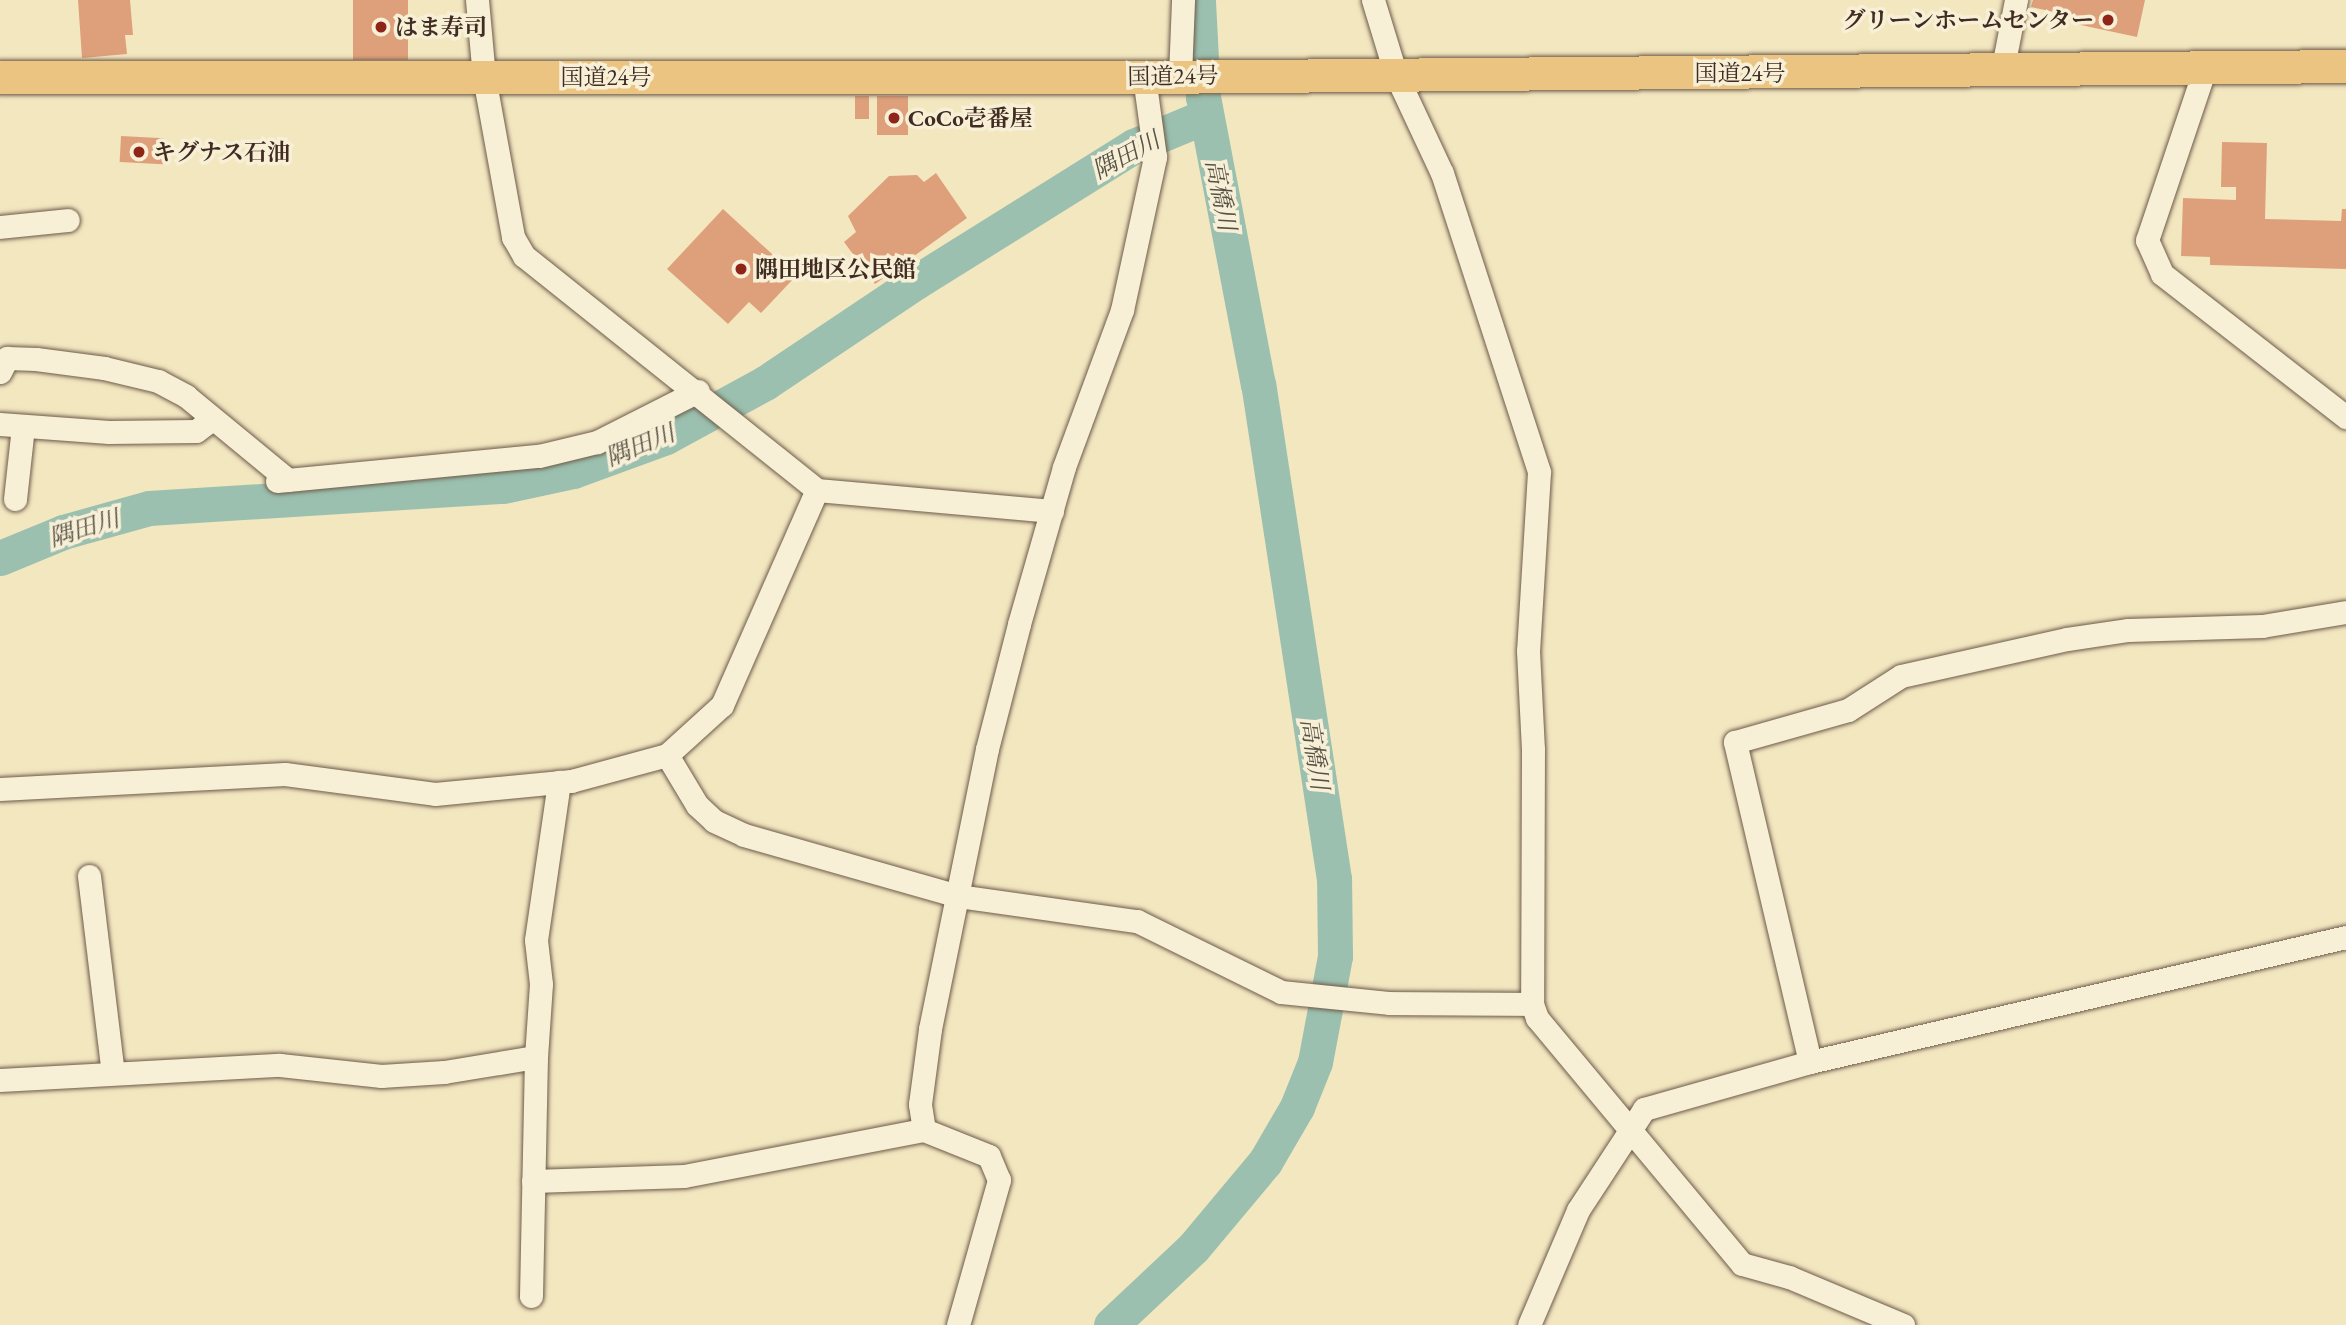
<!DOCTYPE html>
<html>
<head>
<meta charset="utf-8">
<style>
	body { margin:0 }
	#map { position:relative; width:2346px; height:1325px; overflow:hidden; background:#f3e7c0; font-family:"EB Garamond","Noto Serif JP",serif }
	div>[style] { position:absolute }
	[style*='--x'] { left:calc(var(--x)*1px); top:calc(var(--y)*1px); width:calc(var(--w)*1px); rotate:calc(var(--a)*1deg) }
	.river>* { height:35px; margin:-17.5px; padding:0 17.5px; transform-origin:17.5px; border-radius:17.5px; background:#9bc0af }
	.building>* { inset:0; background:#dea07b; transform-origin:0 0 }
	.roads { filter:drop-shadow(0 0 2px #6d5b4a) drop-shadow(0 0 2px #6d5b4a) }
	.minor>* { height:23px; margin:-11.5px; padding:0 11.5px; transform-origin:11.5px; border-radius:11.5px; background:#f7efd6 }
	.highway>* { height:33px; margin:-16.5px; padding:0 16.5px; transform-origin:16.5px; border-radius:16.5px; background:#eac480 }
	.dots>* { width:19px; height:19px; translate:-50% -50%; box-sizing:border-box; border:4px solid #f7efd6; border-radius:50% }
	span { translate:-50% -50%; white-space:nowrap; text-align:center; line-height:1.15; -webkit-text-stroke:7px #f7efd6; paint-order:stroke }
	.poi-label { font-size:23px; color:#402c22; font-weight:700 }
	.right { translate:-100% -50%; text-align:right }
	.left { translate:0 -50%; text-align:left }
	.street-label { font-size:23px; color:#402c22 }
	.water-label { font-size:24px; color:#575145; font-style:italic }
</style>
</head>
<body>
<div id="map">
	<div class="river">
		<i style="--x:0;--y:558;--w:68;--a:-22.4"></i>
		<i style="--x:63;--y:532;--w:89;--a:-15.6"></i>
		<i style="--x:149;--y:508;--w:355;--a:-3.6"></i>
		<i style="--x:503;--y:486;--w:72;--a:-12.1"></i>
		<i style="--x:573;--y:471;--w:99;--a:-20.1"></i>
		<i style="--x:666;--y:437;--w:113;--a:-28.6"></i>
		<i style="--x:765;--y:383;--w:182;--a:-33.8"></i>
		<i style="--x:916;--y:282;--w:257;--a:-32"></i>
		<i style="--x:1134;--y:146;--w:78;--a:-22.6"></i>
		<i style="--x:1111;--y:1325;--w:112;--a:-43.2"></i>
		<i style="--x:1193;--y:1248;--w:112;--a:-50.1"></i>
		<i style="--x:1265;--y:1162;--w:64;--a:-59.8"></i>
		<i style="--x:1297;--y:1107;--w:48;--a:-68.2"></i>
		<i style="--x:1315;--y:1062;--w:108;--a:-79.3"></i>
		<i style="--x:1335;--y:956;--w:77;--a:-90.7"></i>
		<i style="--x:1334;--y:879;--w:500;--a:-98.7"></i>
		<i style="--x:1258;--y:385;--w:293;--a:-100.8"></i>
		<i style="--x:1203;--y:97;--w:97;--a:-93"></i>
	</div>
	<div class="building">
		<i style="clip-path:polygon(78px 0,130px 0,133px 35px,125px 35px,127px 54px,82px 58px)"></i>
		<i style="left:353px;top:0;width:55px;height:60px"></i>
		<i style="clip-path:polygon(2033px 0,2145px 0,2137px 37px,2076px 24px,2077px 17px,2031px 7px)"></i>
		<i style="left:855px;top:96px;width:14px;height:23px"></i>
		<i style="left:908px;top:96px;width:39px;height:31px;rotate:90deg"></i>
		<i style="left:121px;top:136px;width:43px;height:26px;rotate:3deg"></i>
		<i style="clip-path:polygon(2222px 142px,2267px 143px,2265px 219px,2341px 221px,2342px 209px,2346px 209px,2346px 269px,2210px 265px,2210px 257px,2181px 256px,2183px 198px,2236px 200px,2236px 187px,2221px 187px)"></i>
		<i style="clip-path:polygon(936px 173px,967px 218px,875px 284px,844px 242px,856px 232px,848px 216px,889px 176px,917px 175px,924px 182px)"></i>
		<i style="clip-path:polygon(723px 209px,796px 276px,761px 313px,749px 302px,728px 324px,667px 269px)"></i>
	</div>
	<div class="roads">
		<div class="minor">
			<i style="--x:477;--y:0;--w:77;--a:84.8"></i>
			<i style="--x:484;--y:77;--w:163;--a:79.7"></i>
			<i style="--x:513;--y:237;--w:22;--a:60"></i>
			<i style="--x:524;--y:256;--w:375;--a:38.6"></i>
			<i style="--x:817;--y:490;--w:236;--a:5.1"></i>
			<i style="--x:1373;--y:0;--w:78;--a:73"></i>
			<i style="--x:1396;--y:75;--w:108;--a:64.9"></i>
			<i style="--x:1442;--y:173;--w:314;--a:72"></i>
			<i style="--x:1539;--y:472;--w:179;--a:93.5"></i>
			<i style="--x:1528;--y:651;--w:98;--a:87.1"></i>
			<i style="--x:1533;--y:749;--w:255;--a:90.2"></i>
			<i style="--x:1532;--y:1004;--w:15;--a:70"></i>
			<i style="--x:1537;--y:1018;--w:320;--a:50.2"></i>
			<i style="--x:1742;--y:1264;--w:49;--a:15.5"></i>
			<i style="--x:1789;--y:1277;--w:124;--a:22.8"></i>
			<i style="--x:2205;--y:68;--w:182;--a:108.6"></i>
			<i style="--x:2147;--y:240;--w:37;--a:66"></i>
			<i style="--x:2162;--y:274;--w:233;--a:37.9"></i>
			<i style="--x:2002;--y:72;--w:73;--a:-79"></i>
			<i style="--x:1180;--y:76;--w:76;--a:-87.7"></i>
			<i style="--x:0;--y:227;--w:68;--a:-5.9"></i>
			<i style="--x:0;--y:372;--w:16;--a:-63"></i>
			<i style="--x:7;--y:358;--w:29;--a:2"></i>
			<i style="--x:36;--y:359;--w:69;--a:7.5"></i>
			<i style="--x:104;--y:368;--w:56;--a:13.5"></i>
			<i style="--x:158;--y:381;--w:32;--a:28"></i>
			<i style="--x:186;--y:396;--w:132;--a:39.5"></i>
			<i style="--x:0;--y:424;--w:109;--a:4.2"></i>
			<i style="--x:109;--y:432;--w:87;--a:-0.7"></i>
			<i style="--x:196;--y:431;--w:20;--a:-37"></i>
			<i style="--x:277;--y:481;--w:263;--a:-5.5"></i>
			<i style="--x:539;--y:456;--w:60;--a:-13.6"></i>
			<i style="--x:597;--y:442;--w:113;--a:-26.8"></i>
			<i style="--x:15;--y:499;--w:73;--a:-83.7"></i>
			<i style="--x:667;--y:755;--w:58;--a:59"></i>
			<i style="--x:697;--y:805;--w:23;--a:43"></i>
			<i style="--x:714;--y:821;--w:33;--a:25"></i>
			<i style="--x:744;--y:835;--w:223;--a:15.9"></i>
			<i style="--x:958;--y:896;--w:181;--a:8"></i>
			<i style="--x:1137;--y:921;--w:161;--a:26.2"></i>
			<i style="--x:1281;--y:992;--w:110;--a:5.8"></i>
			<i style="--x:1390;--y:1003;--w:142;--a:0.4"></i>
			<i style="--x:0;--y:789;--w:285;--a:-3"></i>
			<i style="--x:285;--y:774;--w:151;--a:7.6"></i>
			<i style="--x:435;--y:794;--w:137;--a:-5.5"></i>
			<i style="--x:571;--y:781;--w:99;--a:-15.2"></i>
			<i style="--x:667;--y:755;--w:74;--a:-42.3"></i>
			<i style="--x:722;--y:705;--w:235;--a:-66.2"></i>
			<i style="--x:89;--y:876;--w:198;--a:83.1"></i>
			<i style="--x:536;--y:1057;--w:73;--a:-86.1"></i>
			<i style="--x:541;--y:984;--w:44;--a:-96.5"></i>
			<i style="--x:536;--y:940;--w:160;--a:-81.7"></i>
			<i style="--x:1810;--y:1062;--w:329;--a:-103.2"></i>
			<i style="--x:1735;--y:742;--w:117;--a:-15.8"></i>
			<i style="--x:1848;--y:710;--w:63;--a:-32.7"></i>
			<i style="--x:1901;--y:676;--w:170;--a:-12.6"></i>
			<i style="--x:2067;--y:639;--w:62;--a:-8.4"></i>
			<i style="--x:2128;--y:630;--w:134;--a:-1.7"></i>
			<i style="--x:2262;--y:626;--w:85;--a:-9.5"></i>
			<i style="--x:0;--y:1080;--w:280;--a:-3.1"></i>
			<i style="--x:280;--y:1065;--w:102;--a:6.2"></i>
			<i style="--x:381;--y:1076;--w:63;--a:-3.6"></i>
			<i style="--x:444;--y:1072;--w:93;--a:-9.3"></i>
			<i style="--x:536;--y:1057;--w:239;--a:91.2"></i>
			<i style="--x:533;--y:1181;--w:151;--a:-1.9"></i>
			<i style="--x:684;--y:1176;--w:244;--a:-10.9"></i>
			<i style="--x:958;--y:1325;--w:151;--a:-74.2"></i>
			<i style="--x:999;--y:1180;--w:26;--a:-113"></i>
			<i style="--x:989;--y:1156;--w:70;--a:-158.2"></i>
			<i style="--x:924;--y:1130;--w:26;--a:-99"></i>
			<i style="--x:920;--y:1104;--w:76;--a:-82.4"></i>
			<i style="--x:930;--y:1029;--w:286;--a:-78.5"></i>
			<i style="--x:987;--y:749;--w:129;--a:-75.6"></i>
			<i style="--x:1019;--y:624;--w:163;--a:-74"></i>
			<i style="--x:1064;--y:467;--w:167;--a:-69.7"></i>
			<i style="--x:1122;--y:310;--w:157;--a:-77.8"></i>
			<i style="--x:1155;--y:157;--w:81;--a:-97.8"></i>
			<i style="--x:1529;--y:1325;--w:125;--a:-66.9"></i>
			<i style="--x:1578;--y:1210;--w:121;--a:-56.8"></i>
			<i style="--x:1644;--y:1109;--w:173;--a:-15.8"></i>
			<i style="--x:1810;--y:1062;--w:550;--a:-13.13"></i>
		</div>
		<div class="highway">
			<i style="--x:0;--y:77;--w:1144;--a:0"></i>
			<i style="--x:1144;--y:77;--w:1202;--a:-0.52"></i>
		</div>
	</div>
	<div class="dots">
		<i style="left:2108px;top:20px;background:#8f2418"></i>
		<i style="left:381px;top:27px;background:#8f2418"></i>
		<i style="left:894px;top:118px;background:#8f2418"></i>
		<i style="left:139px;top:152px;background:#8f2418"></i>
		<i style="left:741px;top:269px;background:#8f2418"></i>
	</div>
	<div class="poi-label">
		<span class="right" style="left:2094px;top:20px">グリーンホームセンター</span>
		<span class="left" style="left:395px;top:27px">はま寿司</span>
		<span class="left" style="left:908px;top:118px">CoCo壱番屋</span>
		<span class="left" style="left:153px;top:152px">キグナス石油</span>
		<span class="left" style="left:755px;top:269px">隅田地区公民館</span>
	</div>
	<div class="street-label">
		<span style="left:1740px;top:73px">国道24号</span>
		<span style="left:1173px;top:76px;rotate:-1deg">国道24号</span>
		<span style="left:606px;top:77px">国道24号</span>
	</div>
	<div class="water-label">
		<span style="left:1126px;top:155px;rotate:-28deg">隅田川</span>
		<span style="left:1221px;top:195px;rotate:79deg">高橋川</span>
		<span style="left:640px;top:445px;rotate:-22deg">隅田川</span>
		<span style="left:84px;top:528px;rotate:-17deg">隅田川</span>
		<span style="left:1315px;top:754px;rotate:81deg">高橋川</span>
	</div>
</div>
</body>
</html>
